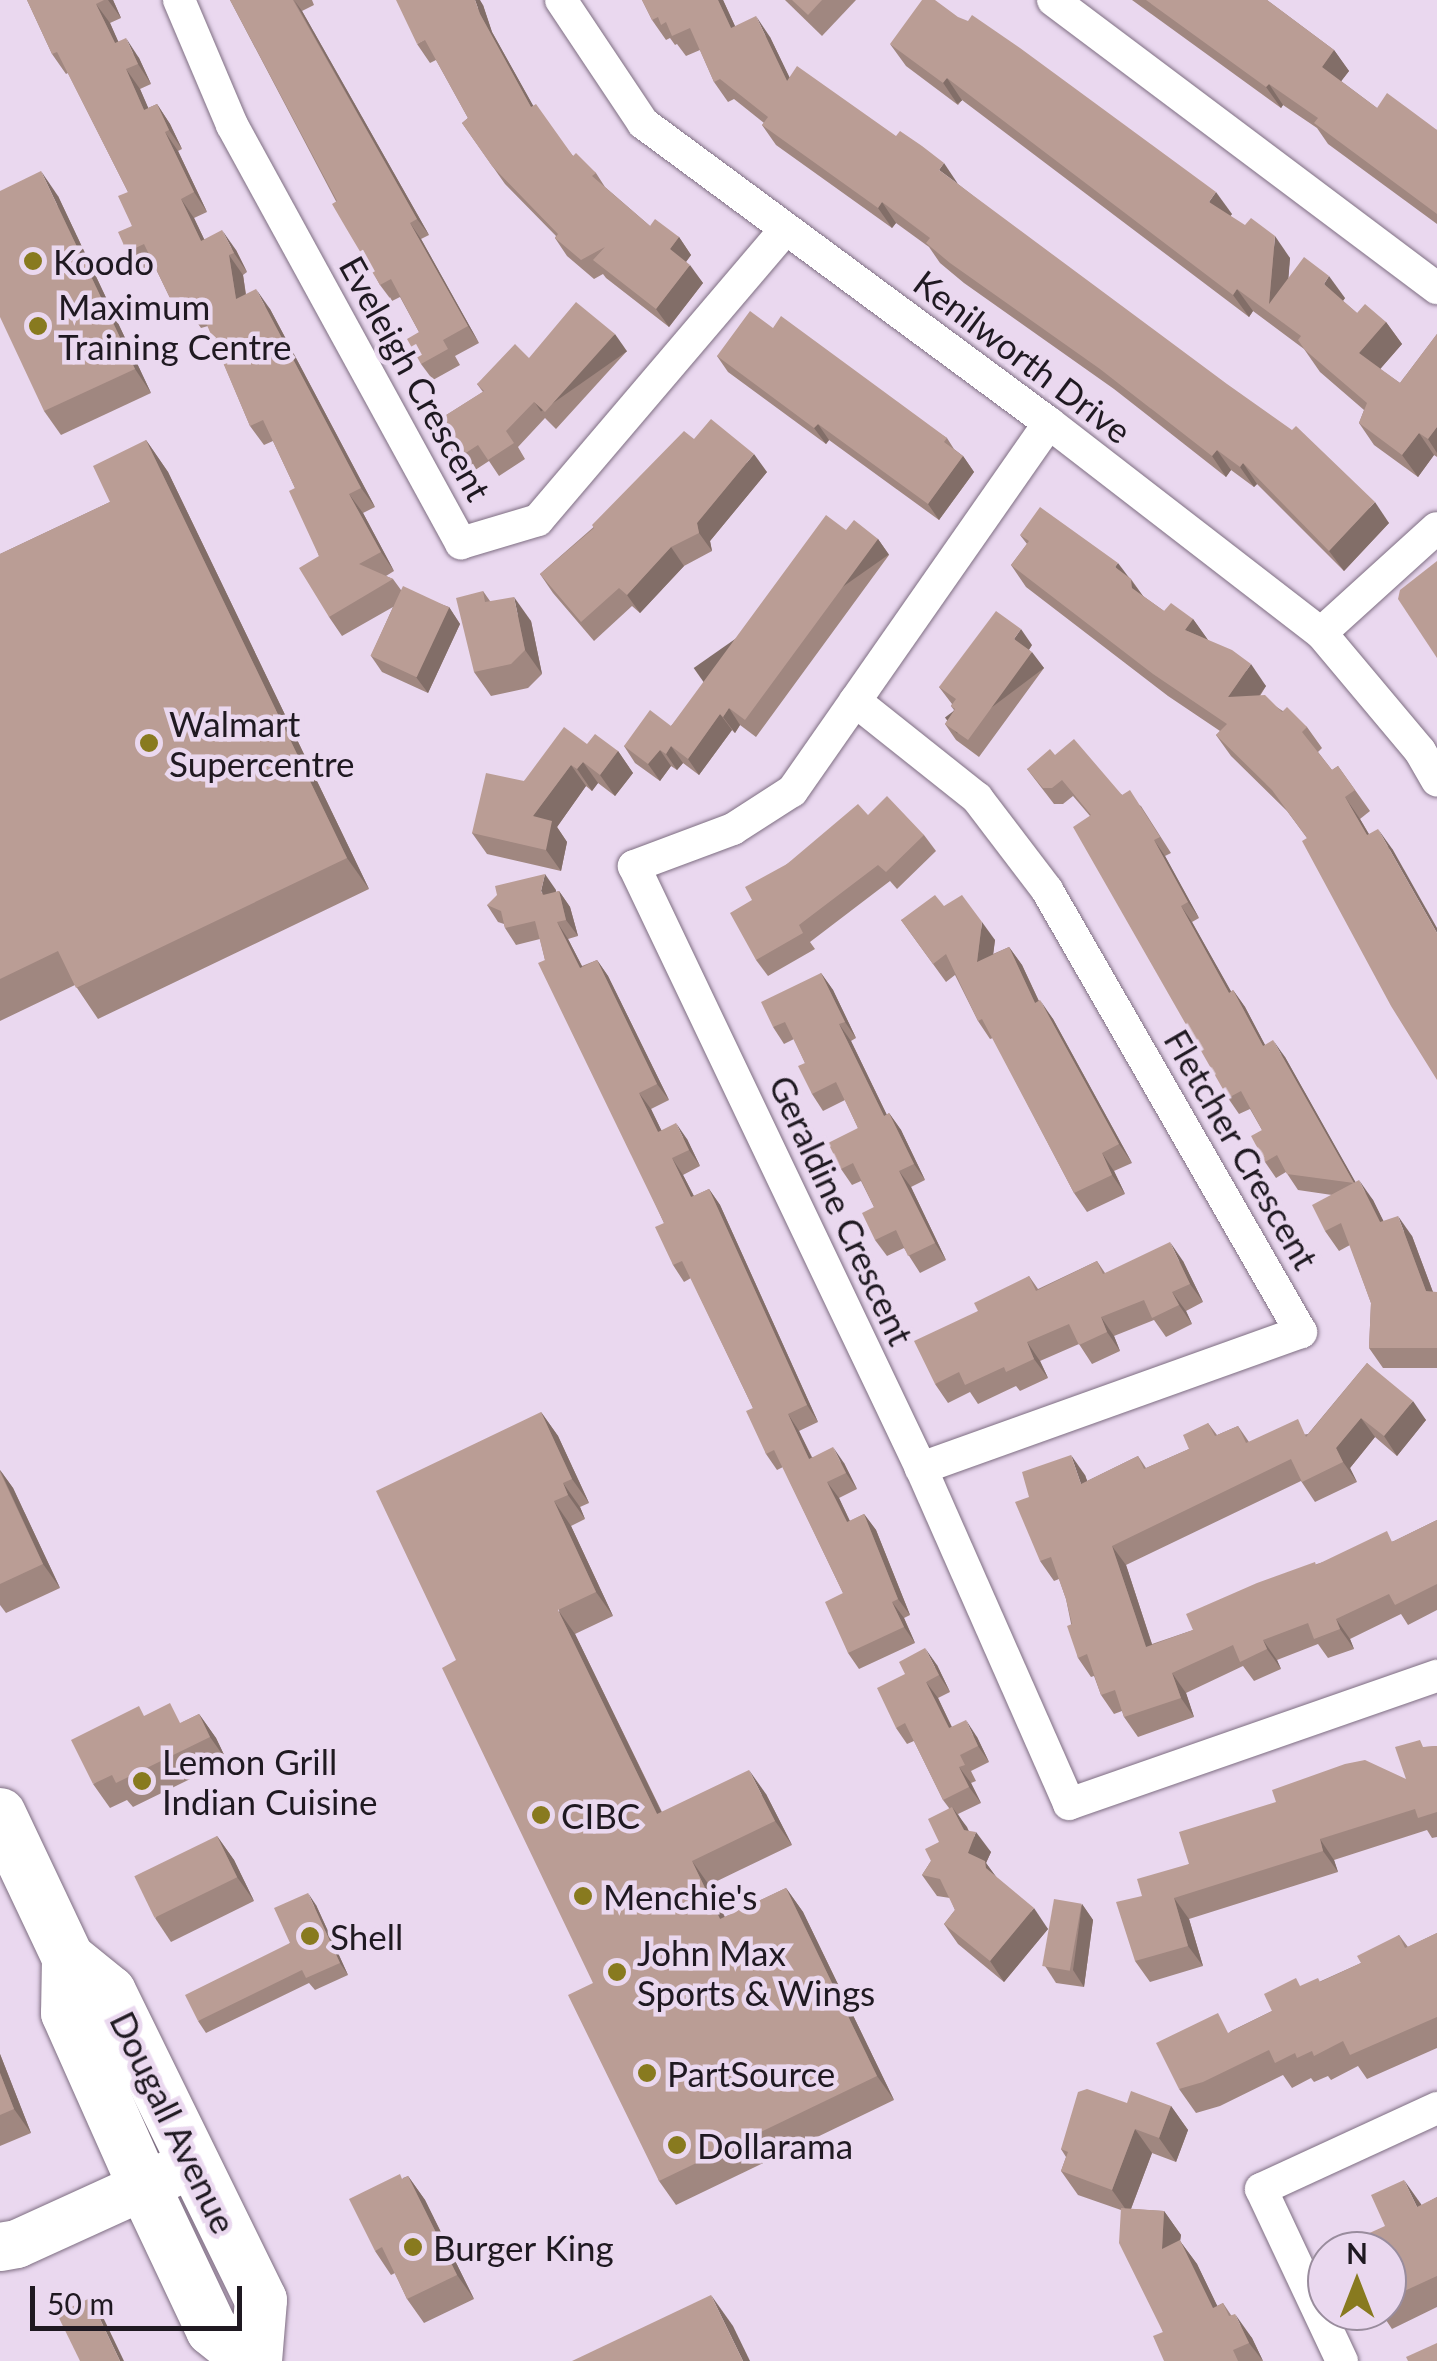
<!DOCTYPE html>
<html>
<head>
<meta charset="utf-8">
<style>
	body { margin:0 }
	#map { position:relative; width:1437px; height:2361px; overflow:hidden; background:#ead8ef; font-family:Lato,sans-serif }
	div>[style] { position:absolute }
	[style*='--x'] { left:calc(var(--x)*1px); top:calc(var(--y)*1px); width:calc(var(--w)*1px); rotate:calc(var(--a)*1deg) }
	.roads { filter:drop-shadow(0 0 2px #7e6e82) drop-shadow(0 0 2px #7e6e82) }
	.street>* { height:32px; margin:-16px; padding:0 16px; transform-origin:16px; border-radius:16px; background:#fff }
	.secondary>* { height:48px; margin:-24px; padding:0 24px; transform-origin:24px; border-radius:24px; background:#fff }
	.primary>* { height:52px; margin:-26px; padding:0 26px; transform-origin:26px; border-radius:26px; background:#fff }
	.wall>* { inset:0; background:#a08780 }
	.shaded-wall>* { inset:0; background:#826e68; transform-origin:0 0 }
	.building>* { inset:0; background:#ba9d95; transform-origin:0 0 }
	.dots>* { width:28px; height:28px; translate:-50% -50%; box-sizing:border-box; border:5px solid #ead8ef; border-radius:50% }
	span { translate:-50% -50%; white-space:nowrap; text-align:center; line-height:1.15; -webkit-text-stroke:9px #ead8ef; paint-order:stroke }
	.poi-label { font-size:35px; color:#1f1921 }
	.left { translate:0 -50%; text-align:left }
	.street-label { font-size:35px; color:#1f1921 }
	.north { position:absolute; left:1307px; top:2231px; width:100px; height:100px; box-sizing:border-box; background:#ead8ef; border:2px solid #998c9d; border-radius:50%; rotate:0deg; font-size:28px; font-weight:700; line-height:40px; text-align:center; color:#1f1921 }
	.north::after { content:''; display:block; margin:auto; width:35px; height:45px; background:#887a1f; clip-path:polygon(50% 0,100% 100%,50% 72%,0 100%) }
	.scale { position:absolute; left:30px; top:2286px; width:212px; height:45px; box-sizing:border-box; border:5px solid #1f1921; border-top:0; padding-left:12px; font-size:30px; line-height:35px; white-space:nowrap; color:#1f1921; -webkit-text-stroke:8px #ead8ef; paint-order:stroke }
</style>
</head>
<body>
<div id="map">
	<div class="roads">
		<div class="street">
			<i style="--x:179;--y:0;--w:136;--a:67"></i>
			<i style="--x:232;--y:125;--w:477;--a:61.3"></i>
			<i style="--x:461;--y:543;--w:80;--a:-16.6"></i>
			<i style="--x:538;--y:520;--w:381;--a:-49.6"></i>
			<i style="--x:561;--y:0;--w:148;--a:56.3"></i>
			<i style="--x:643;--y:123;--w:505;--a:36.46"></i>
			<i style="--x:1049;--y:423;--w:344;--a:37.7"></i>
			<i style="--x:1321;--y:633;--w:154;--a:50"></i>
			<i style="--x:1420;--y:751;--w:34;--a:60"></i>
			<i style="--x:1053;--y:0;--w:480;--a:36.9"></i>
			<i style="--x:1049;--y:423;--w:449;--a:124.9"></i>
			<i style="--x:792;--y:791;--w:70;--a:147.2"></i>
			<i style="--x:733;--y:829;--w:106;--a:159.5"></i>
			<i style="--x:634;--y:866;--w:667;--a:64.51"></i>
			<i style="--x:921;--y:1468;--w:367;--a:66.2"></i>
			<i style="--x:1069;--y:1804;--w:390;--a:-19.2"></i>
			<i style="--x:1321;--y:633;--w:156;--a:-42.2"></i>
			<i style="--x:855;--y:701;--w:156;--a:38.5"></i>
			<i style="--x:977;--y:798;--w:116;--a:52.7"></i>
			<i style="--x:1047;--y:890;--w:510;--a:60.12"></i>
			<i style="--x:1301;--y:1332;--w:404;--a:160.3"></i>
			<i style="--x:1342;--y:2361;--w:190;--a:-115.2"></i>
			<i style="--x:1261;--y:2189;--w:194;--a:-24.7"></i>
		</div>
		<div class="secondary">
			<i style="--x:0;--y:2247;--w:17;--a:-10"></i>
			<i style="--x:17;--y:2244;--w:196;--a:-24.5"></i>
		</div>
		<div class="primary">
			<i style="--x:0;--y:1814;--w:159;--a:64.7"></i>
			<i style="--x:68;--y:1958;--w:55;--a:91"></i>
			<i style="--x:67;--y:2013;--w:189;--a:66"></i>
			<i style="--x:144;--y:2186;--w:159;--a:64.7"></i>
			<i style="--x:212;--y:2330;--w:50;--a:38.5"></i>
			<i style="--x:68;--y:1958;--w:54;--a:39"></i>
			<i style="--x:110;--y:1992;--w:343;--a:63.9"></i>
			<i style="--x:261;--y:2300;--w:61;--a:94.7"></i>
		</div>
	</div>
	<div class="wall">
		<i style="clip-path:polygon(27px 0,113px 0,121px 18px,110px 23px,118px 42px,139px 58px,151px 84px,140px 89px,148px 108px,157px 104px,170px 124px,182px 149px,178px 151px,207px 212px,194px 218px,204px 239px,236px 250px,247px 272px,243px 275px,246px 294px,270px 309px,375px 507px,363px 513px,394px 571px,386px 576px,393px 579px,401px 590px,449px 607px,460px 624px,428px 693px,382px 672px,371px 656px,393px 607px,342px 636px,329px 617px,319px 556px,295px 488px,273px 441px,264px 445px,250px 426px,208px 326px,201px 328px,196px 321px,183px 318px,170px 298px,154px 265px,141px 271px,127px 252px,132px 226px,128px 192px,68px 73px,66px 74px,52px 54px)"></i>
		<i style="clip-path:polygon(230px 0,312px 0,314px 5px,302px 11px,429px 235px,421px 239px,479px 343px,455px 356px,460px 365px,433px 380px,421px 364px,419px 332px,400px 297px,392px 301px,380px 285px)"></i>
		<i style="clip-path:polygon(642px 0,723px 0,735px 26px,770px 37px,789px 77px,958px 184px,1389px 523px,1344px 571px,1257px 484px,1254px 487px,1231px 470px,1226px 477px,1114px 389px,964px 283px,940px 263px,929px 247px,896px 223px,892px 228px,776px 145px,762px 125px,764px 123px,734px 99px,728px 102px,714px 82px,700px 50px,686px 56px,677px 44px,675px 45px,670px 38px,666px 40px,652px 20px)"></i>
		<i style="clip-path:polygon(785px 0,856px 0,822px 36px)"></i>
		<i style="clip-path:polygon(1132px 0,1267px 0,1334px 50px,1349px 71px,1341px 81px,1377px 108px,1437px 130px,1437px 224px,1328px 144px,1317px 128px,1283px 105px,1281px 108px)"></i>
		<i style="clip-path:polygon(483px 5px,492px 32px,533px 106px,573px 156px,596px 173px,605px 187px,650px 226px,679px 237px,691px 255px,686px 262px,703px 283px,669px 327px,606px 278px,603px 274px,594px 279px,567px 256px,555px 238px,556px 236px,505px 184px,462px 123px,468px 118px,436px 60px,430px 63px,417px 44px)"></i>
		<i style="clip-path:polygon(890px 44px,1232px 214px,1230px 216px,1290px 258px,1288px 278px,1345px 298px,1343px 301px,1357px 313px,1386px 322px,1402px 344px,1380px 369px,1400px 383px,1437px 334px,1437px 457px,1434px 455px,1418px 477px,1374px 445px,1359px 423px,1364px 410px,1320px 372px,1304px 349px,1253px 311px,1249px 317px,962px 100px,958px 105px,906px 66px)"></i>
		<i style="clip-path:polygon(58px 196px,151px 393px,61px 435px,44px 411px)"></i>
		<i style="clip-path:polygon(773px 328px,947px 438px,954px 449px,963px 456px,974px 472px,939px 520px,829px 440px,826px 444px,728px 372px,717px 356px)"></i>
		<i style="clip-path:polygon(627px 351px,556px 429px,545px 418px,518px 447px,525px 459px,499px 476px,489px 461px,469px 474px,432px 424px,483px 392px,477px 384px,529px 358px)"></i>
		<i style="clip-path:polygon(694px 439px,767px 472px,710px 541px,712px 551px,684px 566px,640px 613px,632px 606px,594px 641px,553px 593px,540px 574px)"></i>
		<i style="clip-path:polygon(146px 440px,168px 472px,369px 889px,98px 1019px,75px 985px,0 1021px,0 554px,110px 502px)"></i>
		<i style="clip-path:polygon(846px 530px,878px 539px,889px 555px,756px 737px,740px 725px,735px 733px,732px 730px,699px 775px,683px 763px,677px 770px,671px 766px,660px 781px,635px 763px,624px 746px,671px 726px)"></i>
		<i style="clip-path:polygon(1020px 535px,1127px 576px,1131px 579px,1143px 596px,1164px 611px,1193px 619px,1208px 640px,1266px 686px,1260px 696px,1307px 727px,1322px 748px,1318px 752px,1332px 770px,1338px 766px,1370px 811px,1360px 819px,1369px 834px,1393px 850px,1307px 838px,1287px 811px,1231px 756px,1216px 735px,1220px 731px,1168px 696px,1026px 587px,1011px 565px,1027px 544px)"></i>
		<i style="clip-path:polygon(483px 591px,490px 601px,531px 621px,542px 674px,528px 688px,491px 696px,474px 672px)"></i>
		<i style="clip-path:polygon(1032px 645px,1029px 650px,1044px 668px,979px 757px,956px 740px,945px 724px,954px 710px,951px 706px,952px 704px,939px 687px)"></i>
		<i style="clip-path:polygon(587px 744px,618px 751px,633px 773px,615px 796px,598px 783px,592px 791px,586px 786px,557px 827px,567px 842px,561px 871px,487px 854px,472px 833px,524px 781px)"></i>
		<i style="clip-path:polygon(1055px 755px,1141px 806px,1171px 853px,1165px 856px,1199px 918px,1192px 922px,1231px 992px,1233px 990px,1245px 1007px,1265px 1045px,1285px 1057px,1355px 1182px,1373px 1200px,1383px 1221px,1412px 1236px,1433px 1292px,1437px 1292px,1437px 1368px,1383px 1368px,1369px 1348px,1371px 1303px,1350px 1245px,1339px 1251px,1325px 1231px,1332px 1195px,1298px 1190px,1286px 1172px,1276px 1178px,1265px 1162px,1262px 1130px,1250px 1109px,1239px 1114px,1228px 1098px,1090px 816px,1073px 796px,1063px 804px,1054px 804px,1027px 769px)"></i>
		<i style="clip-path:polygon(868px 815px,924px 835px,936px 851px,897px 889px,890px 881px,810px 942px,815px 949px,768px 976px,756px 960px,752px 900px,787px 864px)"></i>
		<i style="clip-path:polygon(556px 890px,556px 892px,559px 891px,570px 907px,578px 936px,568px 939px,582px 966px,597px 960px,608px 976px,669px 1100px,651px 1109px,661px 1130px,687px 1139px,700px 1166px,683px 1175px,694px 1196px,709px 1189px,720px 1205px,818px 1422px,799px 1431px,812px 1457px,844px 1463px,857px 1489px,839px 1498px,850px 1521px,864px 1514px,876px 1530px,910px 1615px,904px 1618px,915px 1643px,859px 1669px,848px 1653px,843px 1593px,783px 1467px,777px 1470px,766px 1454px,753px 1408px,691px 1278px,684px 1282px,673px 1265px,664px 1223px,545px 960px,540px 939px,516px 945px,505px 928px,504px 924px,498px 922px,487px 905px)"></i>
		<i style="clip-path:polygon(944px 906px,995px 940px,993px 954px,1009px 947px,1022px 965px,1039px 1001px,1053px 1019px,1132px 1163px,1114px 1171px,1125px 1194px,1087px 1212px,1074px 1193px,993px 1038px,990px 1039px,978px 1021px,955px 975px,946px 982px,901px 920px)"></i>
		<i style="clip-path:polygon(821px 973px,833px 990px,856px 1038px,851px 1041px,887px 1115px,889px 1113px,901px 1130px,925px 1180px,911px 1187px,946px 1260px,920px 1273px,904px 1248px,887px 1256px,875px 1240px,874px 1207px,861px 1181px,852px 1185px,841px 1169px,858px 1128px,845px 1100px,823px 1111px,812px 1094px,805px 1063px,794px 1039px,784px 1044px,773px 1027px)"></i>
		<i style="clip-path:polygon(1097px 1261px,1105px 1273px,1183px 1261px,1203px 1302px,1186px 1311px,1192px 1324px,1166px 1337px,1154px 1320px,1114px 1336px,1120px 1351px,1092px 1364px,1079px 1344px,1040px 1361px,1048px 1378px,1020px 1391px,1016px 1386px,978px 1404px,970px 1392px,948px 1403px,935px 1384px,978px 1311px,1029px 1276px,1038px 1289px)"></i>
		<i style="clip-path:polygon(1367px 1363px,1426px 1420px,1397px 1456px,1375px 1437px,1350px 1468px,1357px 1482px,1315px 1502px,1301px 1481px,1126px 1565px,1152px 1644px,1193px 1630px,1317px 1564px,1394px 1541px,1437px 1520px,1437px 1610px,1408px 1625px,1401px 1614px,1350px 1639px,1354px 1649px,1328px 1658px,1318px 1644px,1277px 1660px,1281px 1669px,1254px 1681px,1243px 1666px,1186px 1693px,1194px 1717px,1138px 1737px,1124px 1717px,1122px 1711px,1114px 1714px,1101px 1695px,1094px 1676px,1091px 1677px,1078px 1658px,1066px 1599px,1059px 1579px,1054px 1581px,1040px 1561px,1085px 1475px,1087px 1481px,1138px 1456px,1146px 1468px,1189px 1449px,1208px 1423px,1217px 1435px,1238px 1426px,1249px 1442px,1308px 1434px)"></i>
		<i style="clip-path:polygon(541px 1412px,558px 1436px,589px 1503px,580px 1507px,585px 1519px,571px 1526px,613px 1616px,575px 1634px,662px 1812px,766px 1794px,792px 1845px,709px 1885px,725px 1917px,786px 1888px,803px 1912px,894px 2100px,676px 2205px,659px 2181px,593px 1983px)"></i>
		<i style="clip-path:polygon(0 1470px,13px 1488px,60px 1588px,6px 1613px,0 1605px)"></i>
		<i style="clip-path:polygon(937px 1665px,950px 1692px,938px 1698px,952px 1727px,977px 1737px,989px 1762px,971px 1771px,976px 1781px,971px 1783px,981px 1803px,958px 1814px,968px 1831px,991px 1852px,986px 1863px,996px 1877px,1048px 1929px,1004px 1982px,958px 1944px,944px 1924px,955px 1910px,950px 1898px,937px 1896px,922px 1875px,931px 1861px,939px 1842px,949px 1808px,943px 1800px,914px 1741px,907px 1744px,896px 1728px)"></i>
		<i style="clip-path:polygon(199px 1714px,216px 1738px,227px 1761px,133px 1807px,127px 1800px,110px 1808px,93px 1784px,183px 1722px)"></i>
		<i style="clip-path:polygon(1437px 1746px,1437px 1837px,1432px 1838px,1427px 1830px,1334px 1860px,1338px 1872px,1189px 1919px,1203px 1966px,1150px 1982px,1135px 1961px,1142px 1896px,1189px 1864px,1406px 1779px,1425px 1747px)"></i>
		<i style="clip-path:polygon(217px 1836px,234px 1860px,254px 1901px,171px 1942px,155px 1918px)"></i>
		<i style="clip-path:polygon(1082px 1904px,1093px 1920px,1084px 1987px,1056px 1983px,1045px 1966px)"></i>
		<i style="clip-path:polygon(316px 1905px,348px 1975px,315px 1990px,309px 1983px,206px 2033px,198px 2021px,290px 1943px)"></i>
		<i style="clip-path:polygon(1437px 1933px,1437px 2048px,1367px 2079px,1358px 2066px,1331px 2080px,1328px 2076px,1314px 2082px,1311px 2078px,1292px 2088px,1283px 2075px,1220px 2106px,1196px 2113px,1179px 2089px,1231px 2031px,1272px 2011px,1321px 1981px,1361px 1963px,1399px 1935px,1408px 1947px)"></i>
		<i style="clip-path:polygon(0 2054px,31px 2133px,0 2146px)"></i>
		<i style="clip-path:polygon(1127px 2103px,1171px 2106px,1188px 2130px,1176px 2162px,1152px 2153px,1131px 2209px,1164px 2211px,1181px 2235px,1180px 2241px,1197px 2264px,1217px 2306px,1223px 2303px,1231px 2315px,1252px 2338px,1263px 2361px,1164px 2361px,1163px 2332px,1121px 2210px,1078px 2195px,1061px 2171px,1066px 2157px,1061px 2149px)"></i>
		<i style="clip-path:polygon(408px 2176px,425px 2200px,474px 2299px,424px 2323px,407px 2299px,395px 2273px,391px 2275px,375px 2251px,403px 2178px)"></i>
		<i style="clip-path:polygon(1437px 2197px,1437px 2307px,1392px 2329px,1380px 2311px,1387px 2311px,1385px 2226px)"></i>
	</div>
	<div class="shaded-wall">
		<i style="clip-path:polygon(108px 0,113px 0,121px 18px)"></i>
		<i style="clip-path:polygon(294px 0,302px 11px,429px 235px,417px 219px)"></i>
		<i style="clip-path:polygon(475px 0,480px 0,483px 5px,492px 32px,544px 125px,531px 107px,480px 14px)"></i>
		<i style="clip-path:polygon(718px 0,723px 0,745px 48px,731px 28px)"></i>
		<i style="clip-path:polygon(96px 4px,110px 23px,128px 63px,115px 43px)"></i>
		<i style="clip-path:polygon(756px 16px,770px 37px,801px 101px,787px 81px)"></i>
		<i style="clip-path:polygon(126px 38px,139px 58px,151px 84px,138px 64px)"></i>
		<i style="clip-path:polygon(1334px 50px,1349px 71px,1336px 88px,1322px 67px)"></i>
		<i style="clip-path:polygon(126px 69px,140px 89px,158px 130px,144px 110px)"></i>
		<i style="left:947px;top:78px;width:27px;height:6px;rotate:56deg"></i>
		<i style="clip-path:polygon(1269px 84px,1283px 105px,1281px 108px,1266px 87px)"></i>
		<i style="clip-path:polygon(157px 104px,170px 124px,182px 149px,169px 130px)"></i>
		<i style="clip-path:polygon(165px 132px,178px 151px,207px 212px,194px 192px)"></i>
		<i style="clip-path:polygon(944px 163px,958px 184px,939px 170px)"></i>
		<i style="clip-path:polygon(41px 171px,58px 196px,151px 393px,135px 369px)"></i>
		<i style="clip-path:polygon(1216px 192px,1232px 214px,1224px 224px,1209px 202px)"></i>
		<i style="clip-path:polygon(181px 199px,194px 218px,214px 260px,201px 241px)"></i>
		<i style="clip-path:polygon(882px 202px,896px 223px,892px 228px,878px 208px)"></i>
		<i style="clip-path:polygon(410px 223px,421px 239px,479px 343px,468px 326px)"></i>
		<i style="clip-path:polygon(222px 230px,236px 250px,247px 272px,234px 253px)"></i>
		<i style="clip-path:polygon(1275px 236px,1290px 258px,1285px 324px,1269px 304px)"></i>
		<i style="clip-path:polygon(679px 237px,691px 255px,682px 267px,670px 249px)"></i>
		<i style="clip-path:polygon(229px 255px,243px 275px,249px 319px,236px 299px)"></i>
		<i style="clip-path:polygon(690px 265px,703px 283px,669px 327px,656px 309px)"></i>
		<i style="clip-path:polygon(1329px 276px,1345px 298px,1339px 306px,1324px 284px)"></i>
		<i style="clip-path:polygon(256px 289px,270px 309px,375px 507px,361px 488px)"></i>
		<i style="clip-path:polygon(1237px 289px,1253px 311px,1249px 317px,1233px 295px)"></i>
		<i style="clip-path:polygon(1386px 322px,1402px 344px,1375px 375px,1359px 353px)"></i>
		<i style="left:615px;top:334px;width:21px;height:105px;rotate:55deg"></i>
		<i style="clip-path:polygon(818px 424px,829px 440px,826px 444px,814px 428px)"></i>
		<i style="clip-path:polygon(1437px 427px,1437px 453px,1428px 439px)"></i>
		<i style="clip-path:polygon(1419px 433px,1434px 455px,1418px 477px,1402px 455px)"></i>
		<i style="clip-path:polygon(146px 440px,168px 472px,369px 889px,347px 858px)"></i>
		<i style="clip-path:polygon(1217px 450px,1231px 470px,1226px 477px,1212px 456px)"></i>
		<i style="clip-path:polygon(754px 454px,767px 472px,710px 541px,712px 551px,699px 533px,697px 523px)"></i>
		<i style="clip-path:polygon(963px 456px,974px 472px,939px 520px,928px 504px)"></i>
		<i style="clip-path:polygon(1243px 463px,1257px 484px,1254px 487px,1240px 467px)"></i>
		<i style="clip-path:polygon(349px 494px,363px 513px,394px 571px,381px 552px)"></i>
		<i style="clip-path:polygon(1375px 502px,1389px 523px,1344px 571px,1329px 551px)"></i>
		<i style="left:878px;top:539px;width:19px;height:225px;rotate:55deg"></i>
		<i style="clip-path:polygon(671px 547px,684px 566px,640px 613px,627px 595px)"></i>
		<i style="clip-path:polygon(1118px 563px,1146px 600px,1147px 610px,1115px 567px)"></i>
		<i style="clip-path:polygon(514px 597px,531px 621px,542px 674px,525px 650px)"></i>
		<i style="clip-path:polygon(449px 607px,460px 624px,428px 693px,416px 677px)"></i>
		<i style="clip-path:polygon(1193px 619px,1208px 640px,1185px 630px)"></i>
		<i style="clip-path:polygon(1021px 629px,1032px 645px,1025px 655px,1014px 639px)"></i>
		<i style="left:1032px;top:652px;width:20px;height:109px;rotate:53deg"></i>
		<i style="clip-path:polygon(1251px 664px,1266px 686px,1243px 718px,1228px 697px)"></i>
		<i style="clip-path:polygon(729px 708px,740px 725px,735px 733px,723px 717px)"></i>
		<i style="clip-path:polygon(720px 714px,732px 730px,699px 775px,688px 759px)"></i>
		<i style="clip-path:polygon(671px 746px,683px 763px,677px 770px,666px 754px)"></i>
		<i style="clip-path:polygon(660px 750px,671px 766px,660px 781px,648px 764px)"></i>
		<i style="clip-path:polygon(618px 751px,633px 773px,615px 796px,600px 775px)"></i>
		<i style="clip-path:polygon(583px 762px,598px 783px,592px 791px,577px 769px)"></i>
		<i style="clip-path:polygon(571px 765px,586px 786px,557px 827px,567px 842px,561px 871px,546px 850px,533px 816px)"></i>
		<i style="clip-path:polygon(1345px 797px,1360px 819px,1382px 857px,1367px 835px)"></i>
		<i style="clip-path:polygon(1378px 829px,1393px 850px,1437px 928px,1437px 933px)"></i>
		<i style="clip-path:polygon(1154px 840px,1165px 856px,1199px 918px,1188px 902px)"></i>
		<i style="clip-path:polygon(545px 874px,556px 890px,552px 907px,541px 891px)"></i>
		<i style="clip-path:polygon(559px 891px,570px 907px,578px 936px,566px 920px)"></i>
		<i style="clip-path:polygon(1181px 906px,1192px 922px,1241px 1009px,1229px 993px)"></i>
		<i style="clip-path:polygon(557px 922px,568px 939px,591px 984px,580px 968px)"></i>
		<i style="clip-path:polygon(982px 922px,995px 940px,990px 980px,977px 962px)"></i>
		<i style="clip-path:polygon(1009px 947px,1022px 965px,1048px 1021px,1035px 1003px)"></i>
		<i style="clip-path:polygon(597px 960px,608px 976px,669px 1100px,657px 1084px)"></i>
		<i style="clip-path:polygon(821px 973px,833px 990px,856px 1038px,845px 1022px)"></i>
		<i style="clip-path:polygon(1233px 990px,1245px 1007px,1274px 1062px,1263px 1046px)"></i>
		<i style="clip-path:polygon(1040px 1000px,1053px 1019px,1132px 1163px,1119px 1144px)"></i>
		<i style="clip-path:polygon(839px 1024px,851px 1041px,895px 1132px,884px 1116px)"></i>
		<i style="clip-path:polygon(1273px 1040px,1285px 1057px,1365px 1199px,1354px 1183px)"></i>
		<i style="clip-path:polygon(639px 1093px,651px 1109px,670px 1148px,658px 1132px)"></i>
		<i style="clip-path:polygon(889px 1113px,901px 1130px,925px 1180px,914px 1164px)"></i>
		<i style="clip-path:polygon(676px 1123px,687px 1139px,700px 1166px,689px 1150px)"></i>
		<i style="clip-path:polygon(1102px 1153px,1114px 1171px,1125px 1194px,1112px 1175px)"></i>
		<i style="clip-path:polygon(672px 1158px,683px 1175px,703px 1214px,691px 1197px)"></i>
		<i style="clip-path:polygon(899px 1171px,911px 1187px,946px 1260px,935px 1243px)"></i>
		<i style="clip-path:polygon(1359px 1180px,1373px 1200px,1394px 1242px,1380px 1222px)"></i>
		<i style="clip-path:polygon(709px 1189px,720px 1205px,818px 1422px,807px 1405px)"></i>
		<i style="clip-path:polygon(1398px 1216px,1412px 1236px,1437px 1303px,1426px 1291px)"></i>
		<i style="clip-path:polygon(1170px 1242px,1183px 1261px,1203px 1302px,1190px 1284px)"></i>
		<i style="clip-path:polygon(1172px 1292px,1186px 1311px,1192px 1324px,1179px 1305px)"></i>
		<i style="clip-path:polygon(1101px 1317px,1114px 1336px,1120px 1351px,1107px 1332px)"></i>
		<i style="clip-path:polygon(1027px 1342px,1040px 1361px,1048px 1378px,1034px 1359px)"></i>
		<i style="clip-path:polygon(1413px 1401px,1426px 1420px,1397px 1456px,1384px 1436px)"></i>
		<i style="clip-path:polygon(541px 1412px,558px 1436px,589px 1503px,572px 1479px)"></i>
		<i style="clip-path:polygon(788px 1414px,799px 1431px,820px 1475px,809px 1459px)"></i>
		<i style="clip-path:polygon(1361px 1418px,1375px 1437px,1350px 1468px,1357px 1482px,1343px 1462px,1336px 1448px)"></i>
		<i style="clip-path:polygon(833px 1447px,844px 1463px,857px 1489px,846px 1473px)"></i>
		<i style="clip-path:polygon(1071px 1455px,1085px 1475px,1095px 1503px,1081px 1484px)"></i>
		<i style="clip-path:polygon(0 1470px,13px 1488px,60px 1588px,43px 1564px)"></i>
		<i style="clip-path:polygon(827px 1482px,839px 1498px,858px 1539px,847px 1522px)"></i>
		<i style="clip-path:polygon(563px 1483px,580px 1507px,585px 1519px,568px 1495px)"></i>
		<i style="clip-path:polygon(554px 1501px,571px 1526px,613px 1616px,596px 1592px)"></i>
		<i style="clip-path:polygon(864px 1514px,876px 1530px,910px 1615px,898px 1599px)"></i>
		<i style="clip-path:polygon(1112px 1546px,1126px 1565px,1159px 1666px,1146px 1647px)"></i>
		<i style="clip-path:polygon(892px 1602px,904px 1618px,915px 1643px,904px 1627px)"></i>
		<i style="clip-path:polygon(558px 1610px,575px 1634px,674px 1838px,657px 1814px)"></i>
		<i style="clip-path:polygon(1336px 1619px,1350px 1639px,1354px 1649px,1340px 1629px)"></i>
		<i style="clip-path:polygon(1263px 1640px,1277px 1660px,1281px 1669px,1267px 1649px)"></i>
		<i style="clip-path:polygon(925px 1648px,937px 1665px,950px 1692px,939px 1675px)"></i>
		<i style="clip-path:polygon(1172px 1673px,1186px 1693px,1194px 1717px,1181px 1698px)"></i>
		<i style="clip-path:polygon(926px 1682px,938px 1698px,960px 1745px,949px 1728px)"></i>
		<i style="clip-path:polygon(199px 1714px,216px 1738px,227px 1761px,210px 1737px)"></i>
		<i style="clip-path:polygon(966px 1720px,977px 1737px,989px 1762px,978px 1746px)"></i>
		<i style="clip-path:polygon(959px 1767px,971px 1783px,981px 1803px,969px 1787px)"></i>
		<i style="clip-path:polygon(749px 1770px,766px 1794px,792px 1845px,775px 1821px)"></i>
		<i style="clip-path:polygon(952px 1807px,967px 1827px,973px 1840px,976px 1832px,991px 1852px,986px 1863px,1000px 1882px,968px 1853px,964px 1830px)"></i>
		<i style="clip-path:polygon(217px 1836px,234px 1860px,254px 1901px,237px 1877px)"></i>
		<i style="clip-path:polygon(1320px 1839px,1334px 1860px,1338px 1872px,1323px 1851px)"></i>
		<i style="clip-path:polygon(692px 1861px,709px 1885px,737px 1943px,720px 1919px)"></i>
		<i style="clip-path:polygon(786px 1888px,803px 1912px,894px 2100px,877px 2076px)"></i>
		<i style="clip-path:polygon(308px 1893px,316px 1905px,348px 1975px,340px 1963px)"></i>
		<i style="clip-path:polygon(1174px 1898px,1189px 1919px,1203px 1966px,1188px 1946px)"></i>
		<i style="clip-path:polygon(1082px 1904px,1093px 1920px,1084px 1987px,1073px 1970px)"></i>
		<i style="clip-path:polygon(1034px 1908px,1048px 1929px,1004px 1982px,990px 1961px)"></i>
		<i style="clip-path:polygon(0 2054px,31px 2133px,14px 2109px,0 2073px)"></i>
		<i style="clip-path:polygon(1171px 2106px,1188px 2130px,1176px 2162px,1159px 2138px)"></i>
		<i style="clip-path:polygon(1135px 2129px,1152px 2153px,1129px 2214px,1112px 2190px)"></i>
		<i style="clip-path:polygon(408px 2176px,425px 2200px,474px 2299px,457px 2275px)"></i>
		<i style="clip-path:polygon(1404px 2180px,1421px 2204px,1434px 2231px,1417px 2207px)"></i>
		<i style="clip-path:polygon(1164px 2211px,1181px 2235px,1180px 2241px,1197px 2264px,1230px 2332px,1162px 2249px)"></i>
		<i style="clip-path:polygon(711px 2295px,733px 2326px,750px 2361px,743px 2361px)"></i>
		<i style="clip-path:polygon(90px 2298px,102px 2315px,124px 2361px,120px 2361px)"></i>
		<i style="clip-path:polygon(1235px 2314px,1252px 2338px,1263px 2361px,1249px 2343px)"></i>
	</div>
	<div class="building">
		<i style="clip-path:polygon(27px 0,104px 0,96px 4px,115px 43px,126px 38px,138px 64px,126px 69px,144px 110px,157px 104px,169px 130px,165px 132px,194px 192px,181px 199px,201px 241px,222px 230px,234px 253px,229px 255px,236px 299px,256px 289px,361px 488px,349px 494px,381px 552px,359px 564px,393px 579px,329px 617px,299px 568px,319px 556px,289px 491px,295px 488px,263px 420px,250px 426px,198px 304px,188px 309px,184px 302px,170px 298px,144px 244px,127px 252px,118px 232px,132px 226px,118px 196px,128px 192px,57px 52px,52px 54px)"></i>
		<i style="clip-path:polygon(230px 0,293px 0,417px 219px,410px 223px,468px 326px,443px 340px,448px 349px,421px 364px,407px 339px,419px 332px,391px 279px,380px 285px,346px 228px,332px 204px,337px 201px)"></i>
		<i style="clip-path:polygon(396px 0,475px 0,480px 14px,531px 107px,536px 104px,573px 156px,576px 153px,596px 173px,592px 176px,650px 226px,655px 219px,679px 237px,670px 249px,690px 265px,656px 309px,593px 260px,605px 247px,581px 260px,555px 238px,558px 234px,492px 166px,462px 123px,468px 118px,425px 40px,417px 44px)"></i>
		<i style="clip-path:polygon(642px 0,718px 0,731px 28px,756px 16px,787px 81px,797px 66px,896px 136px,900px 131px,922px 146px,944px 163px,939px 170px,982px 202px,1227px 384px,1292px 430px,1296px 426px,1375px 502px,1329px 551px,1243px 463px,1240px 467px,1217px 450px,1212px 456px,1100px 369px,950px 263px,926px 243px,930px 238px,882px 202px,878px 208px,762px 125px,768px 117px,720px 79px,714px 82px,690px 28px,672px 36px,666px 22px,661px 25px,658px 17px,652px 20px)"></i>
		<i style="clip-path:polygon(792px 0,822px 0,808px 15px)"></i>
		<i style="clip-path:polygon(922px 0,935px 0,958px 17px,968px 21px,972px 15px,1020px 48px,1216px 192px,1209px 202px,1245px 225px,1251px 218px,1275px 236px,1269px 304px,1304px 257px,1329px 276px,1324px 284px,1357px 313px,1365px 304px,1386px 322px,1359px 353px,1400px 383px,1437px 334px,1437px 427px,1428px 439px,1419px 433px,1402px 455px,1359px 423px,1367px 403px,1305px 350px,1298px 340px,1301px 336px,1237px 289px,1233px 295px,947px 78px,943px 83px,890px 44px)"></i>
		<i style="clip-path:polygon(1146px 0,1267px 0,1334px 50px,1322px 67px,1377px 108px,1387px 93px,1437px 130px,1437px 214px,1314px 123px,1318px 118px,1269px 84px,1266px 87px)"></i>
		<i style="clip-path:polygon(41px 171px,135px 369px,44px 411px,0 317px,0 191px)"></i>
		<i style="clip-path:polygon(576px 302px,615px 334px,545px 412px,534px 402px,506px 431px,514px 443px,488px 460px,478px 445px,458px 458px,432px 424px,484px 391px,477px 384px,515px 344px,529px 358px)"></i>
		<i style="clip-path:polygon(750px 311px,773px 328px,781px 316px,947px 438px,944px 442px,963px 456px,928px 504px,818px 424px,814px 428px,717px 356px)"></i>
		<i style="clip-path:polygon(711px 419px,754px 454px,697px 523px,699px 533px,671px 547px,627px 595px,619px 588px,581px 622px,540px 574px,594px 528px,592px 525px,684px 431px,694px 439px)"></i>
		<i style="clip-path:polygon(146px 440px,347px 858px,76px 988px,58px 951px,0 979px,0 554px,110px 502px,93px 466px)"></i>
		<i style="clip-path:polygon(1040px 507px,1118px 563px,1115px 567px,1131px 579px,1132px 588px,1164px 611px,1171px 603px,1193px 619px,1185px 630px,1232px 650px,1251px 664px,1228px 697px,1265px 695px,1282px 712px,1287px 707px,1307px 727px,1302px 732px,1332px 770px,1338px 766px,1355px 790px,1345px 797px,1367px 835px,1378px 829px,1437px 933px,1437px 1080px,1391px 1006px,1302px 841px,1307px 838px,1272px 790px,1216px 735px,1227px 724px,1153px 674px,1011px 565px,1029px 541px,1020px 535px)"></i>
		<i style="clip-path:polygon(826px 515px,846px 530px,854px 520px,878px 539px,745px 720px,729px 708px,723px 717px,720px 714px,688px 759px,671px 746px,666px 754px,660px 750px,648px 764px,624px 746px,650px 710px,671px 726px)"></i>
		<i style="clip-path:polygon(1437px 561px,1437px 658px,1398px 599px,1400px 590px)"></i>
		<i style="left:403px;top:586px;width:51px;height:77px;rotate:25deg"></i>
		<i style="clip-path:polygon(483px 591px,485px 602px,514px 597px,525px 650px,511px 664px,474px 672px,456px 598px)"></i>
		<i style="clip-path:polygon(996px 611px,1021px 629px,1014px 639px,1032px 652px,968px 740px,945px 724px,955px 709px,951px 706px,956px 699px,939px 687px)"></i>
		<i style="clip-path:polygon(564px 727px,587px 744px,595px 734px,618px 751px,600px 775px,583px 762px,577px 769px,571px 765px,533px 816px,552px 821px,546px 850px,472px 833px,486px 773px,524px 781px)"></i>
		<i style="clip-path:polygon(1074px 739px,1122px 795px,1130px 790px,1160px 837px,1154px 840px,1188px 902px,1181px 906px,1229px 993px,1233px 990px,1263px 1046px,1273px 1040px,1354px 1183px,1287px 1174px,1277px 1155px,1265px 1162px,1251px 1136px,1262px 1130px,1241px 1091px,1228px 1098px,1073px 827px,1091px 815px,1062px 780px,1052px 788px,1043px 788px,1027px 769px,1050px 749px,1055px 755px)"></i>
		<i style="clip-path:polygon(887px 796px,924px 835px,886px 872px,878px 865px,799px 925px,803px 933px,756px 960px,730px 913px,752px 900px,745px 887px,787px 864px,858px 804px,868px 815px)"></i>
		<i style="clip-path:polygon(545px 874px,541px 891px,543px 895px,559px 891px,566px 920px,557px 922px,580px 968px,597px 960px,657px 1084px,639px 1093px,658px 1132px,676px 1123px,689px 1150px,672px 1158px,691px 1197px,709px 1189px,807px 1405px,788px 1414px,809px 1459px,833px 1447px,846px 1473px,827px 1482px,847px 1522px,864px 1514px,898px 1599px,892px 1602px,904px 1627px,848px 1653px,825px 1602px,843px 1593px,774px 1450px,766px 1454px,746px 1411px,753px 1408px,682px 1261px,673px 1265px,655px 1227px,664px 1223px,538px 963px,545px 960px,535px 921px,505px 928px,501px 911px,487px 905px,497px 895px,495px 886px)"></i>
		<i style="clip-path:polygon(935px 895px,944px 906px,962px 895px,982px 922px,977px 962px,1009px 947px,1035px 1003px,1040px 1000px,1119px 1144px,1102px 1153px,1112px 1175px,1074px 1193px,982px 1019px,978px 1021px,946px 954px,933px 964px,901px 920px)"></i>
		<i style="clip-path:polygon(821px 973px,845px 1022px,839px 1024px,884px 1116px,889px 1113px,914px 1164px,899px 1171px,935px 1243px,908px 1256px,896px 1230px,875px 1240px,862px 1213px,874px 1207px,853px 1163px,841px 1169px,828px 1143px,858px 1128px,836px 1082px,812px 1094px,798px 1066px,805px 1063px,785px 1022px,773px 1027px,761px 1002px)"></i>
		<i style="clip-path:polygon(1359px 1180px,1380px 1222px,1398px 1216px,1426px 1291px,1437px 1292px,1437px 1348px,1369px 1348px,1371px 1303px,1341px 1223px,1325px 1231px,1312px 1205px)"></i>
		<i style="clip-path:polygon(1170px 1242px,1190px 1284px,1172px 1292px,1179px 1305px,1152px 1318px,1144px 1300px,1101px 1317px,1107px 1332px,1079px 1345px,1069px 1324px,1027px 1342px,1034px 1359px,1006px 1372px,1004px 1367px,965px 1385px,959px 1372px,935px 1384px,914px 1341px,978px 1311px,974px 1303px,1029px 1276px,1036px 1291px,1097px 1261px,1103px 1274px)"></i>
		<i style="clip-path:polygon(1367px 1363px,1413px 1401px,1384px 1436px,1361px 1418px,1336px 1448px,1343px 1462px,1302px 1482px,1291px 1459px,1112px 1546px,1146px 1647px,1193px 1630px,1186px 1614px,1257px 1583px,1315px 1562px,1316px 1565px,1387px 1531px,1392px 1542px,1437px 1520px,1437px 1584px,1395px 1605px,1389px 1594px,1336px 1619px,1340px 1629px,1314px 1639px,1308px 1623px,1263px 1640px,1267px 1649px,1240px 1662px,1233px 1645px,1172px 1673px,1181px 1698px,1124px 1717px,1115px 1690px,1101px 1695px,1087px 1654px,1078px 1658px,1067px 1626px,1072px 1624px,1066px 1599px,1051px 1557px,1040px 1561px,1015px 1502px,1029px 1497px,1022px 1472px,1071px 1455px,1081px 1484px,1138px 1456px,1144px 1469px,1189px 1449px,1183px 1435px,1208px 1423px,1215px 1436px,1238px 1426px,1246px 1443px,1298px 1419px,1306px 1437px)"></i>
		<i style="clip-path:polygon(541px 1412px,572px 1479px,563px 1483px,568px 1495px,554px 1501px,596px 1592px,558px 1610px,657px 1814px,749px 1770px,775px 1821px,692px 1861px,720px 1919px,786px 1888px,877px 2076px,659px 2181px,568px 1995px,593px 1983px,442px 1668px,456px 1660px,376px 1491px)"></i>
		<i style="clip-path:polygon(0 1472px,43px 1564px,0 1584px)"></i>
		<i style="clip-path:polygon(925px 1648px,939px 1675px,926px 1682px,949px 1728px,966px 1720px,978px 1746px,960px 1755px,965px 1765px,959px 1767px,969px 1787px,943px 1800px,905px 1723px,896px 1728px,877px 1688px,905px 1674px,899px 1662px)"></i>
		<i style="clip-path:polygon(170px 1703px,180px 1723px,199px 1714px,210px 1737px,116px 1783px,112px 1775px,93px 1784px,71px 1740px,139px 1706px,144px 1716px)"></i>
		<i style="clip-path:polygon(1420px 1740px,1423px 1747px,1437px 1746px,1437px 1812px,1418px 1818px,1415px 1809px,1320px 1839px,1323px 1851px,1174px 1898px,1188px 1946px,1135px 1961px,1116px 1902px,1142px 1896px,1137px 1879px,1189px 1864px,1179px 1832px,1276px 1802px,1272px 1790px,1345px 1764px,1365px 1760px,1406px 1779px,1395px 1747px)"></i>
		<i style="clip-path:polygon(952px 1807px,964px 1830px,976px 1832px,968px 1853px,985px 1861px,986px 1868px,1034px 1908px,990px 1961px,944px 1924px,955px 1910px,940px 1879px,922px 1875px,931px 1861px,925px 1849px,939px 1842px,928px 1819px)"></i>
		<i style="left:217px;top:1836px;width:46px;height:92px;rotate:64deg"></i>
		<i style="clip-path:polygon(308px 1893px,340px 1963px,306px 1978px,302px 1970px,198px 2021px,185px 1995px,290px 1943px,274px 1908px)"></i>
		<i style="left:1054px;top:1899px;width:28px;height:68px;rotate:10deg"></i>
		<i style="clip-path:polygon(1437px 1933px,1437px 2017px,1350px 2055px,1343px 2041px,1314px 2056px,1312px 2051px,1297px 2058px,1295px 2053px,1275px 2063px,1269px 2050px,1203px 2082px,1179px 2089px,1156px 2043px,1218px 2013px,1228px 2033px,1272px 2011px,1264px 1994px,1296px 1978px,1300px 1986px,1318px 1978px,1320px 1982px,1361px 1963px,1357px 1956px,1399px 1935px,1405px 1948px)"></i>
		<i style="clip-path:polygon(0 2073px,14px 2109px,0 2115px)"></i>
		<i style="clip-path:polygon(1087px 2089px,1127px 2103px,1131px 2091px,1171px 2106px,1159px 2138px,1135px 2129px,1112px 2190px,1061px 2171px,1068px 2152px,1061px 2149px,1078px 2092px)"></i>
		<i style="clip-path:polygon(400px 2174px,402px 2179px,408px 2176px,457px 2275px,407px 2299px,382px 2247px,375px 2251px,349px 2199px)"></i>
		<i style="clip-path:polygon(1404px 2180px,1417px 2207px,1437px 2197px,1437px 2276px,1387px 2299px,1387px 2251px,1359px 2251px,1354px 2240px,1385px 2226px,1371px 2195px)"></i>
		<i style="clip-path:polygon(1121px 2208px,1164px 2211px,1162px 2249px,1180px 2240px,1213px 2308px,1223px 2303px,1229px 2316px,1235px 2314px,1249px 2343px,1233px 2350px,1238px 2361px,1164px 2361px,1153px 2336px,1163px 2332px,1119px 2243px)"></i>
		<i style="clip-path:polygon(711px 2295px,743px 2361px,572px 2361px)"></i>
		<i style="clip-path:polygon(90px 2298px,120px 2361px,80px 2361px,57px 2314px)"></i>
		<i style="clip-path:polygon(1437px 2343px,1437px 2361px,1408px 2361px,1406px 2357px)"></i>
	</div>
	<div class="dots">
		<i style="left:33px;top:261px;background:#887a1f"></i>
		<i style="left:38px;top:326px;background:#887a1f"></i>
		<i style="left:149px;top:743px;background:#887a1f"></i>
		<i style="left:142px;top:1781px;background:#887a1f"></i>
		<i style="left:541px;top:1815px;background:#887a1f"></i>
		<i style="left:583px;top:1896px;background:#887a1f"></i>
		<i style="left:310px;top:1936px;background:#887a1f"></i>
		<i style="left:617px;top:1972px;background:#887a1f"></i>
		<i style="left:647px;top:2073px;background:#887a1f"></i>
		<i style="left:677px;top:2145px;background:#887a1f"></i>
		<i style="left:413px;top:2247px;background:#887a1f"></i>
	</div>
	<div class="poi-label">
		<span class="left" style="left:53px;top:261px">Koodo</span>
		<span class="left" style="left:58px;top:326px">Maximum<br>Training Centre</span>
		<span class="left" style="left:169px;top:743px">Walmart<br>Supercentre</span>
		<span class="left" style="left:162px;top:1781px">Lemon Grill<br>Indian Cuisine</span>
		<span class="left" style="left:561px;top:1815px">CIBC</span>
		<span class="left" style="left:603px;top:1896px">Menchie's</span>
		<span class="left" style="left:330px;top:1936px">Shell</span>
		<span class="left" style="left:637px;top:1972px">John Max<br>Sports &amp; Wings</span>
		<span class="left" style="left:667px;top:2073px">PartSource</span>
		<span class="left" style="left:697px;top:2145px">Dollarama</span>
		<span class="left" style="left:433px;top:2247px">Burger King</span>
	</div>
	<div class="street-label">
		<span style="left:1023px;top:356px;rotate:37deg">Kenilworth Drive</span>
		<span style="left:416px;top:378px;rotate:61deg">Eveleigh Crescent</span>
		<span style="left:1242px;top:1149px;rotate:60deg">Fletcher Crescent</span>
		<span style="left:842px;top:1210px;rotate:65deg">Geraldine Crescent</span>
		<span style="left:174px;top:2122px;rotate:64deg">Dougall Avenue</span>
	</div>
	<div class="north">N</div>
	<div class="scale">50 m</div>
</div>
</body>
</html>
